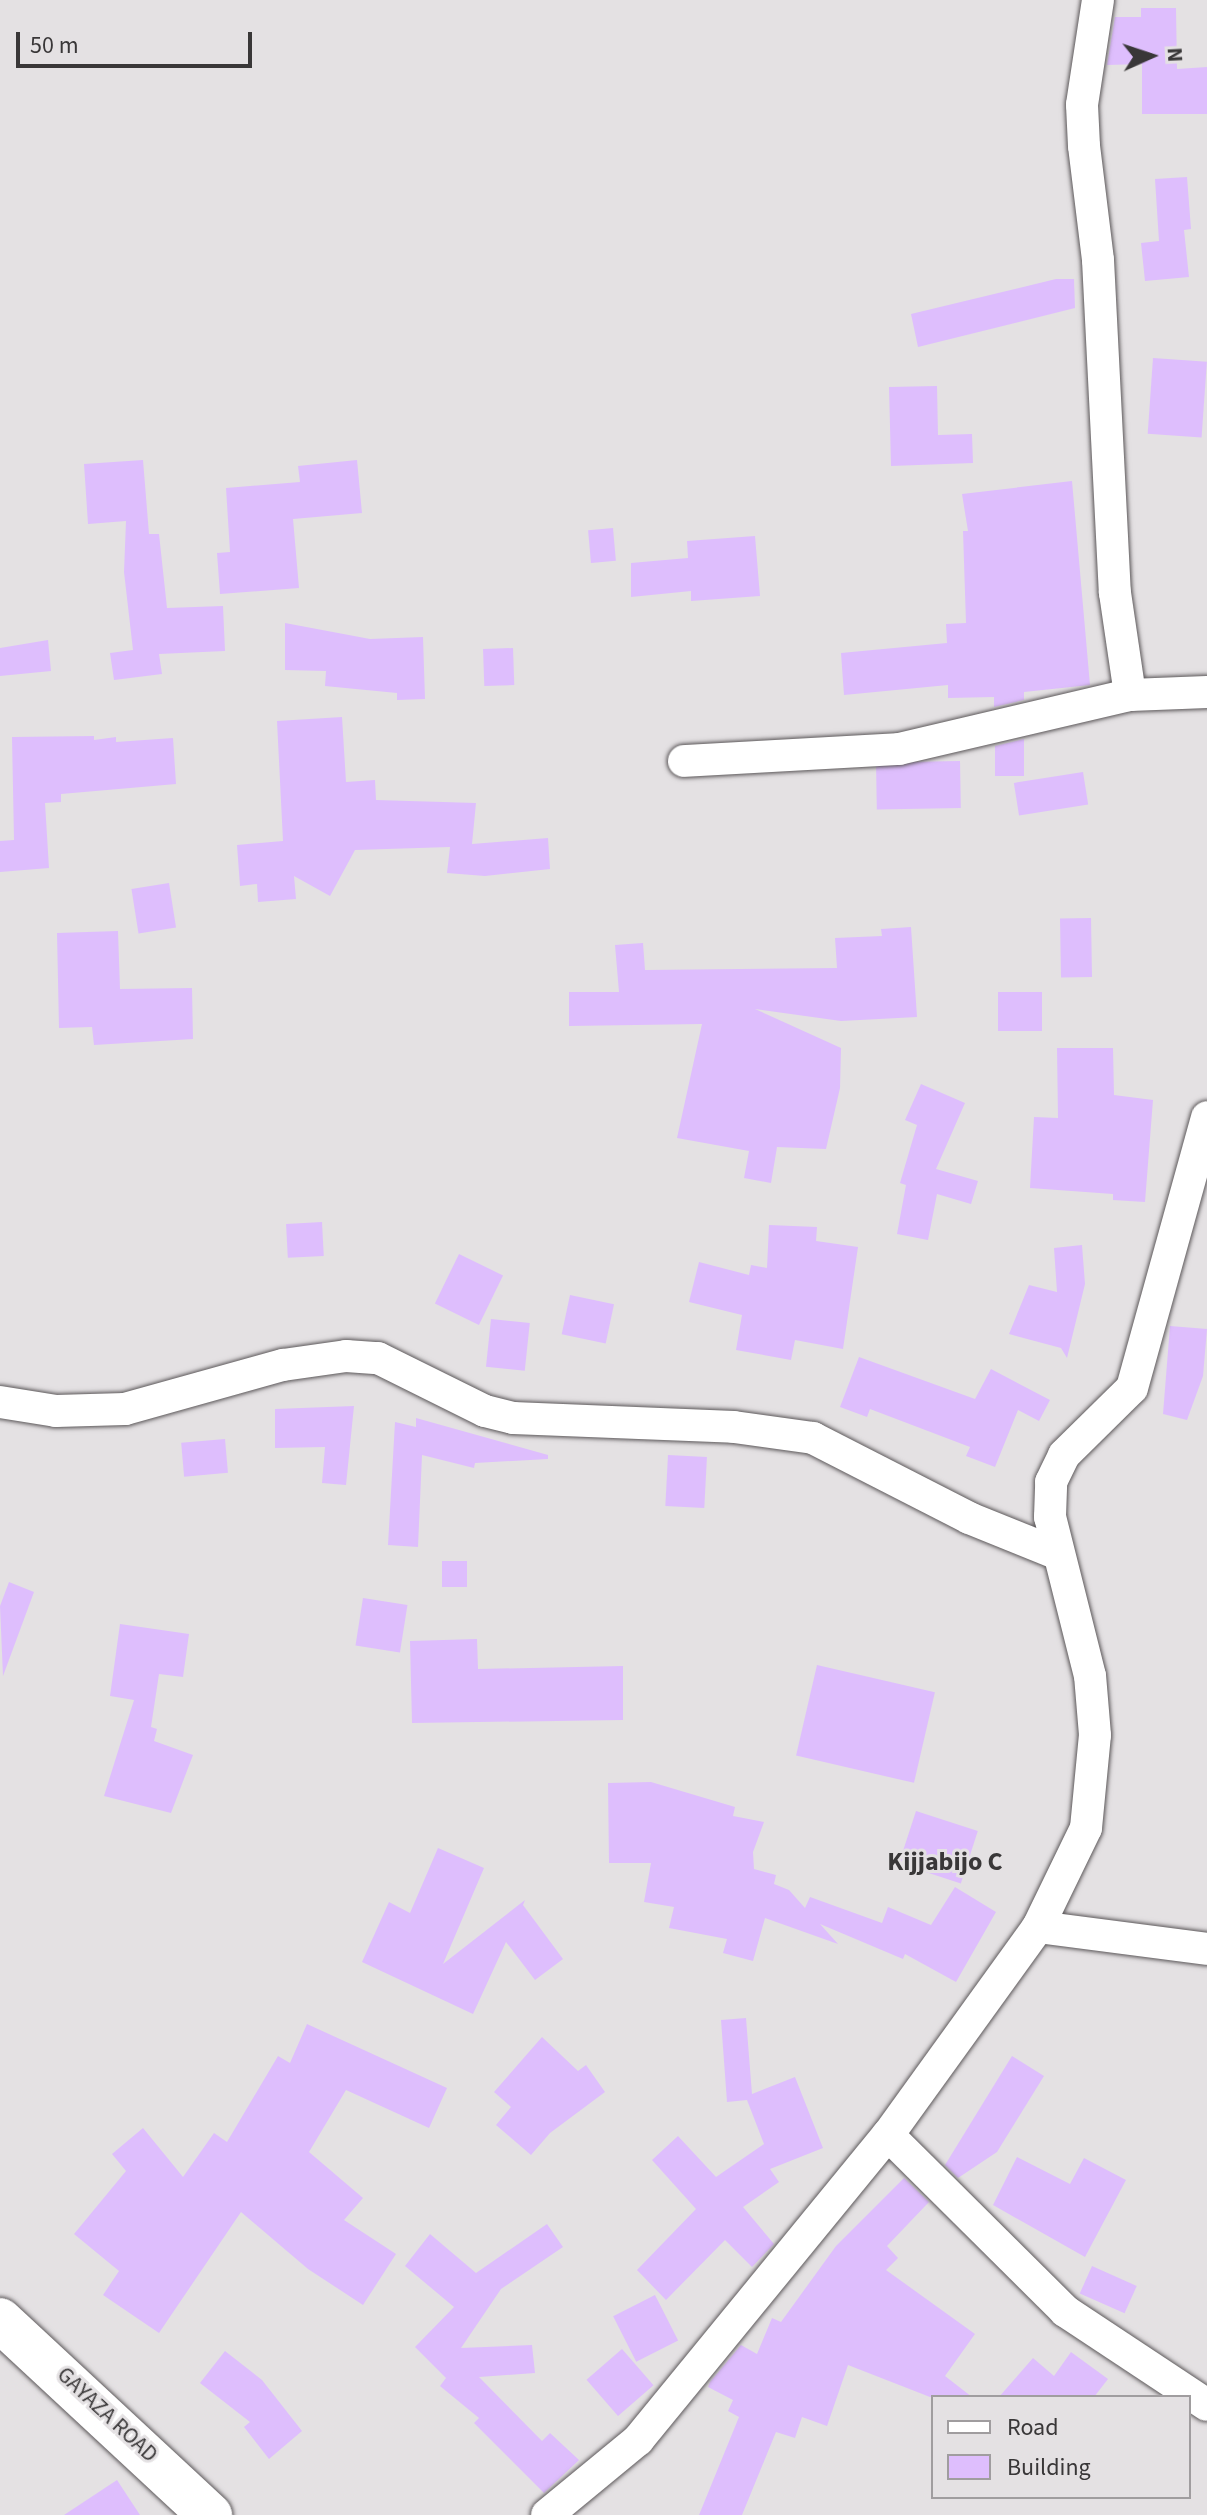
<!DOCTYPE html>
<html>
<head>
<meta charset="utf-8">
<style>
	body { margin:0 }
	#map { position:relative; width:1207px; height:2515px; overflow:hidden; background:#e4e1e3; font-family:"Source Sans 3",sans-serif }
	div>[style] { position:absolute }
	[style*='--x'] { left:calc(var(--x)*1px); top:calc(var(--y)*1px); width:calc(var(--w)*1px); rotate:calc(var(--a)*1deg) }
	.building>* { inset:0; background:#debefd; transform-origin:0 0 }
	.roads { filter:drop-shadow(0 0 2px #5c585a) drop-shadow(0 0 2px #5c585a) }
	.minor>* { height:32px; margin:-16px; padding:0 16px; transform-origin:16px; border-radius:16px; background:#fff }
	.primary>* { height:44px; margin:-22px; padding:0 22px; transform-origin:22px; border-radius:22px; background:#fff }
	span { translate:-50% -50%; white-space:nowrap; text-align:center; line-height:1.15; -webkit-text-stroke:6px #e4e1e3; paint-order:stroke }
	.street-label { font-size:22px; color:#393738 }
	.quarter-label { font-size:26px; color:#393738; font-weight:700 }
	.legend { position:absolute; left:931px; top:2395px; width:260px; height:104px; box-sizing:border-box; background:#e4e1e3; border:2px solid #a09d9f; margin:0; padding:10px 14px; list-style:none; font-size:24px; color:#393738 }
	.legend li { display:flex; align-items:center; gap:16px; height:40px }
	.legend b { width:40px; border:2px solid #a09d9f }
	.north { position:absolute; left:1111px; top:16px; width:80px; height:80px; -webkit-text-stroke:6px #e4e1e3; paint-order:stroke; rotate:87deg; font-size:22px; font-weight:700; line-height:32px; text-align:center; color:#393738 }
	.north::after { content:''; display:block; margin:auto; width:28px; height:36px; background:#393738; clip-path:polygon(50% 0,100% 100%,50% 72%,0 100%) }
	.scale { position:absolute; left:16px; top:32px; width:236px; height:36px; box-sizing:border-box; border:4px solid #393738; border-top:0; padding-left:10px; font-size:24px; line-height:28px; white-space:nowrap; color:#393738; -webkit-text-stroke:6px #e4e1e3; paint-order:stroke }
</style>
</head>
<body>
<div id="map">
	<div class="building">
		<i style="clip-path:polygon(1141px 8px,1176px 8px,1177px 69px,1207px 67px,1207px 114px,1142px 114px,1142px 64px,1107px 65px,1115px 17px,1141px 17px)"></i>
		<i style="clip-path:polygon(1187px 177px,1191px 229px,1184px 230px,1189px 277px,1145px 281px,1141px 243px,1159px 241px,1155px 179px)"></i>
		<i style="clip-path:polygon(1056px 279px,1074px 279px,1075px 308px,918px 347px,911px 314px)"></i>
		<i style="left:1153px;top:358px;width:54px;height:76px;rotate:4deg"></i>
		<i style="clip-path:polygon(937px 386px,938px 435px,972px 434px,973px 463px,891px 466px,889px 387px)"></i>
		<i style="clip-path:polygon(143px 460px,149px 534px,159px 534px,167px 608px,223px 606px,225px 651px,159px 654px,162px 674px,114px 680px,110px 653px,133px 650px,124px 572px,126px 521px,88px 524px,84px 464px)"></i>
		<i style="clip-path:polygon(357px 460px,362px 513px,293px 519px,299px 588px,220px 594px,217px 553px,230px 552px,226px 488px,300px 482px,298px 466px)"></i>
		<i style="clip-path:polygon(1072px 481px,1090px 685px,1024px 692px,1024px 700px,994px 707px,994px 697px,948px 698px,948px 685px,844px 695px,841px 653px,947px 643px,946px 624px,966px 623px,963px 531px,968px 531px,962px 494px)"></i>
		<i style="left:613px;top:528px;width:33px;height:25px;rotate:85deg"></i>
		<i style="clip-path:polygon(755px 536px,760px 596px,691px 601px,691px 591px,631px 597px,631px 563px,688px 558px,687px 541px)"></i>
		<i style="clip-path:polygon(285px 623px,370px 639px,423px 637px,425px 699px,397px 700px,397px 693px,325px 686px,326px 671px,285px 670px)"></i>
		<i style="clip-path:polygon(48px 640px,51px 671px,0 676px,0 648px)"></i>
		<i style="left:513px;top:648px;width:37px;height:30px;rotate:88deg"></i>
		<i style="clip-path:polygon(342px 717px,346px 782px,375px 780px,376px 800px,476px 803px,472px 844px,548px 838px,550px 869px,485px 876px,447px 873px,450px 847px,355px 850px,330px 896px,294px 876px,296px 899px,258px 902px,257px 884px,240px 886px,237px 845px,283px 841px,277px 721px)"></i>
		<i style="clip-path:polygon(94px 736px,94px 740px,116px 737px,116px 742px,173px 738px,176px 784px,61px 794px,61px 802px,45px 803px,49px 868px,0 872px,0 841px,14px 840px,12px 737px)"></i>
		<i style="clip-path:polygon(1024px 739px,1024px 776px,995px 776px,995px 746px)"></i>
		<i style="left:960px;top:761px;width:47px;height:84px;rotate:89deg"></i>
		<i style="left:1083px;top:772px;width:33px;height:70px;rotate:81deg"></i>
		<i style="left:169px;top:883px;width:45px;height:38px;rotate:81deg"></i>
		<i style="left:1091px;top:918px;width:59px;height:31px;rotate:89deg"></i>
		<i style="clip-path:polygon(911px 927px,917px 1017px,841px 1021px,755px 1009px,841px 1048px,840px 1088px,826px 1149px,777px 1147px,771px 1183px,744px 1178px,749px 1151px,677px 1138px,702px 1024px,569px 1026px,569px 992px,619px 992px,615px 945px,643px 943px,645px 970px,837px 968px,835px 938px,882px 936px,881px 929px)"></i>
		<i style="clip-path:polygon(118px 931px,120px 989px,192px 988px,193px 1039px,94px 1045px,92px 1027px,59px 1028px,57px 933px)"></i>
		<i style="left:998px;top:992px;width:44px;height:39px"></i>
		<i style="clip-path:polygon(1057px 1048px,1113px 1048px,1114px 1095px,1153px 1100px,1145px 1202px,1113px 1200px,1113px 1194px,1030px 1188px,1034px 1117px,1058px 1118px)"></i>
		<i style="clip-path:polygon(921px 1084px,965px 1103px,936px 1169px,978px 1181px,971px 1204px,937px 1194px,928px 1240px,897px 1234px,906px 1185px,900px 1183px,917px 1125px,905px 1120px)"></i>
		<i style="left:322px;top:1222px;width:34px;height:36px;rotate:87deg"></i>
		<i style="clip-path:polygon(769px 1225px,817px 1227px,816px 1241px,858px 1247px,843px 1349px,795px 1340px,791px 1360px,736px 1350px,742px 1315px,689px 1302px,699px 1262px,749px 1275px,751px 1265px,767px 1268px)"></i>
		<i style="clip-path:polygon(1082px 1245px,1085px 1284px,1067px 1358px,1061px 1348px,1009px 1334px,1029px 1285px,1057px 1292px,1054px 1248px)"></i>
		<i style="left:459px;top:1254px;width:49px;height:55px;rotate:26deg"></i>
		<i style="left:570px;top:1295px;width:45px;height:40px;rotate:12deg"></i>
		<i style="left:491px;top:1319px;width:39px;height:48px;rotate:6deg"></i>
		<i style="clip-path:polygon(1170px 1326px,1207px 1329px,1203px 1376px,1187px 1420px,1163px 1414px)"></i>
		<i style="clip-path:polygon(859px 1357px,975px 1399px,991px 1369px,1050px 1400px,1039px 1421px,1018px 1410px,995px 1467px,966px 1456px,970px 1447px,870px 1409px,867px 1417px,840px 1407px)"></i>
		<i style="clip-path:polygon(354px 1406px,346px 1485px,322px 1483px,325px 1447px,275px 1448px,275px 1409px)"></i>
		<i style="clip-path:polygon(416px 1418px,548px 1455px,548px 1459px,475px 1463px,474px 1468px,422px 1455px,418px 1547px,388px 1545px,395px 1422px,416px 1427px)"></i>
		<i style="left:225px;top:1439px;width:34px;height:44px;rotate:85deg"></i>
		<i style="left:668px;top:1455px;width:39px;height:51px;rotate:3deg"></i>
		<i style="left:442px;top:1561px;width:25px;height:26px"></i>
		<i style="clip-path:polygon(9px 1582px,34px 1592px,3px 1676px,0 1606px)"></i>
		<i style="left:363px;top:1598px;width:45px;height:48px;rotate:9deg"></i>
		<i style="clip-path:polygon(120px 1624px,189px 1634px,183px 1677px,159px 1674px,151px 1727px,157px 1729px,154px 1741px,193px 1755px,171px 1813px,104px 1796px,134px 1700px,110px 1696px)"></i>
		<i style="clip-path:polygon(477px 1639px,478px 1669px,623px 1666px,623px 1720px,412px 1723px,410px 1641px)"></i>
		<i style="left:817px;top:1665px;width:121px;height:93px;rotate:13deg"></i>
		<i style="clip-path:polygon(651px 1782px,735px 1807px,733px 1816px,764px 1822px,753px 1852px,754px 1869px,776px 1875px,774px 1884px,789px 1890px,805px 1908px,810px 1897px,882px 1923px,888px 1907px,931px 1925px,955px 1887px,996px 1912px,956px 1982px,905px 1954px,903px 1959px,820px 1924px,838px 1944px,765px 1918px,753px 1961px,723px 1953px,727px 1939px,669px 1928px,674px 1907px,644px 1902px,651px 1863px,609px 1863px,608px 1783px)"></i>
		<i style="left:916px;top:1811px;width:65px;height:55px;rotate:18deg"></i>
		<i style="clip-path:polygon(438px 1848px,484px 1868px,443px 1964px,525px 1900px,523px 1905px,563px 1959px,535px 1980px,506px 1942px,473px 2014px,362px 1962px,389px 1902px,410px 1913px)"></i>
		<i style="clip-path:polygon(746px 2018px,752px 2094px,795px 2077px,823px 2148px,770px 2169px,779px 2182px,743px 2207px,774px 2244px,752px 2267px,725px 2240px,666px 2300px,637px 2270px,696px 2209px,652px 2160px,678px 2136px,716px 2177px,764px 2144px,747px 2100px,727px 2102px,721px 2020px)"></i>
		<i style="clip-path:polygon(307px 2024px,447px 2088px,429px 2128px,346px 2090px,309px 2152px,363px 2198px,344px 2220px,396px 2254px,363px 2305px,308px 2269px,241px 2212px,159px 2333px,103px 2295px,119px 2271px,74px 2234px,126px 2171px,112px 2154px,143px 2128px,183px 2177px,214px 2133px,227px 2142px,278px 2056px,290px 2063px)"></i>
		<i style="clip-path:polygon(542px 2037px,578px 2071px,586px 2065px,605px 2092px,550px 2133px,531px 2155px,496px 2125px,511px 2107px,494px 2092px)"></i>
		<i style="clip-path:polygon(1012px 2056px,1044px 2076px,997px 2152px,958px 2178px,945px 2165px)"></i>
		<i style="clip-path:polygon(1017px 2157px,1070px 2184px,1084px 2158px,1126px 2180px,1085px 2257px,993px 2205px)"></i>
		<i style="clip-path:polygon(904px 2178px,929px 2202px,887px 2246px,898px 2258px,886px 2270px,975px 2334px,945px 2376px,972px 2397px,930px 2397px,848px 2365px,827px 2426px,802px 2417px,795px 2438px,776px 2432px,742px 2515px,699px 2515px,739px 2417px,728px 2411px,733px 2400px,708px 2387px,710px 2382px,741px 2345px,757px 2354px,772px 2318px,781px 2322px,836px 2246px)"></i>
		<i style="clip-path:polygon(547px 2224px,563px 2247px,501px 2289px,461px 2348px,532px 2345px,535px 2373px,479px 2377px,542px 2441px,550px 2433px,579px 2460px,544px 2493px,474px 2423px,479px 2418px,440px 2386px,446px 2378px,415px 2347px,454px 2307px,405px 2266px,430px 2234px,476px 2273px)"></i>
		<i style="left:1092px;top:2266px;width:49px;height:30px;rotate:24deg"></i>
		<i style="left:655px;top:2295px;width:51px;height:47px;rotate:63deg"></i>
		<i style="left:622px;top:2349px;width:48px;height:47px;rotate:49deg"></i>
		<i style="clip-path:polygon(225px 2351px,262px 2380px,302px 2431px,269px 2459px,244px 2427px,250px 2422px,200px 2383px)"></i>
		<i style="clip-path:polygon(1071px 2352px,1108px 2379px,1094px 2397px,999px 2397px,1033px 2358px,1054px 2376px)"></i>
		<i style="clip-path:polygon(117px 2480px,140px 2515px,64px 2515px)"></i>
	</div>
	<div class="roads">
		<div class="minor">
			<i style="--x:1098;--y:0;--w:106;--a:98.7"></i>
			<i style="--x:1082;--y:105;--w:41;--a:87.2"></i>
			<i style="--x:1084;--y:146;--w:115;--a:83"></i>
			<i style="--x:1098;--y:260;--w:333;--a:87.1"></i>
			<i style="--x:1115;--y:593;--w:103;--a:81.6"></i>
			<i style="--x:684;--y:761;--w:215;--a:-3.2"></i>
			<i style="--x:899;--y:749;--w:237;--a:-13.2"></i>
			<i style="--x:1130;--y:695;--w:77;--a:-2.2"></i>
			<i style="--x:0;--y:1402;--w:57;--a:9.1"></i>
			<i style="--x:56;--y:1411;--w:69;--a:-1.7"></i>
			<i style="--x:125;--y:1409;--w:164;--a:-15.6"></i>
			<i style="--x:283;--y:1365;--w:64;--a:-8.1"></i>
			<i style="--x:346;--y:1356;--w:32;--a:4"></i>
			<i style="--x:378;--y:1358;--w:119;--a:26.4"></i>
			<i style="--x:485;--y:1411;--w:29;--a:14"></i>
			<i style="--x:513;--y:1418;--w:221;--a:2.3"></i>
			<i style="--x:734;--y:1427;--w:80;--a:7.9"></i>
			<i style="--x:813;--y:1438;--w:175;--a:27.1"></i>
			<i style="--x:969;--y:1518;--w:96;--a:22"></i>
			<i style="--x:1038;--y:1927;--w:110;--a:-64.1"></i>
			<i style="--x:1086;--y:1828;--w:93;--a:-84.5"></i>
			<i style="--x:1095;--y:1735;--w:59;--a:-94.8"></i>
			<i style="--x:1090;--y:1676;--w:164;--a:-104.1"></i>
			<i style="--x:1050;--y:1517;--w:35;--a:-88"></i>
			<i style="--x:1051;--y:1482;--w:30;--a:-64"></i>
			<i style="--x:1064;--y:1455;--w:95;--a:-44.6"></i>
			<i style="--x:1132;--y:1388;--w:281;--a:-74.5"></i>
			<i style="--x:888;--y:2135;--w:250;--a:44.8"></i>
			<i style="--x:1065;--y:2311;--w:170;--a:33.5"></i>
			<i style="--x:547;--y:2515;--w:118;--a:-39.5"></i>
			<i style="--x:638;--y:2440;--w:394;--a:-50.7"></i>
			<i style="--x:888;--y:2135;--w:256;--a:-54.2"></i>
			<i style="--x:1038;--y:1927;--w:170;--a:7.4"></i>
		</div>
		<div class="primary">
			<i style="--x:0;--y:2320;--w:287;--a:42.9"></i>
		</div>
	</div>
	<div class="street-label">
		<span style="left:107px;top:2415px;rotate:43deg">GAYAZA ROAD</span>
	</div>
	<div class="quarter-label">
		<span style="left:945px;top:1862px">Kijjabijo C</span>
	</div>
	<ul class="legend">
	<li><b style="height:10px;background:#fff"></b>Road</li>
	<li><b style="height:22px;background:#debefd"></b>Building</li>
	</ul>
	<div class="north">N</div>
	<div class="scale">50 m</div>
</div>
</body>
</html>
